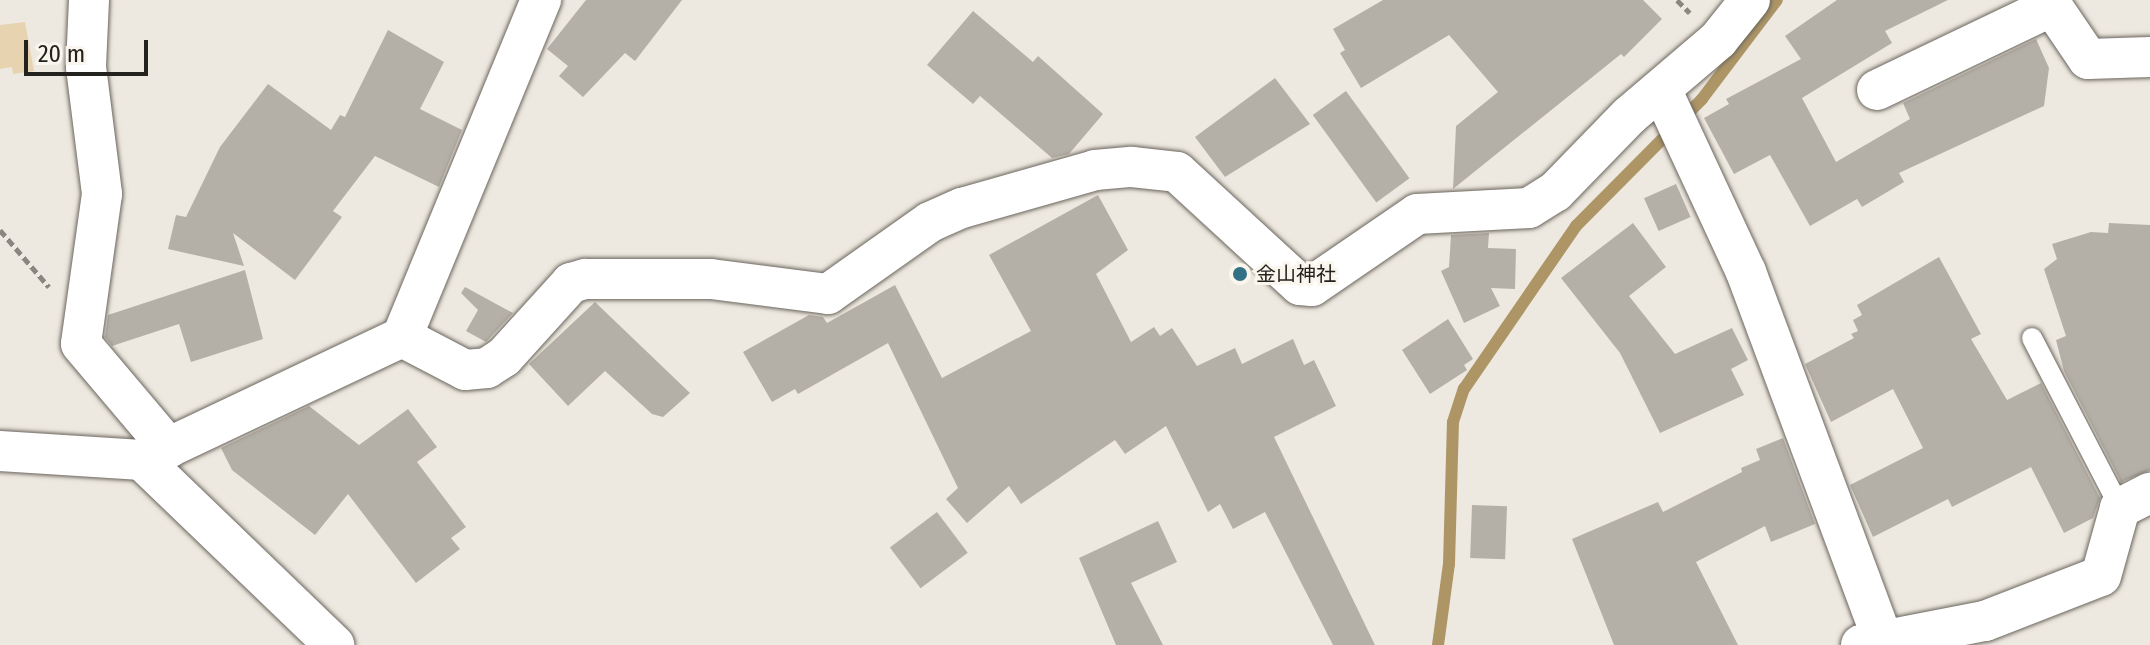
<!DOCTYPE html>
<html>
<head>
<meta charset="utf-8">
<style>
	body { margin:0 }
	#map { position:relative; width:2150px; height:645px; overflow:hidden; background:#eee9e0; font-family:"Fira Sans Condensed","Noto Sans JP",sans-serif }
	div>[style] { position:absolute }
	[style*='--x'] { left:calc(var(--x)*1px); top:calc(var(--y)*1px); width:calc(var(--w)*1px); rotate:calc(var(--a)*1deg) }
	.green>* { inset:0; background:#e7d3b0 }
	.stream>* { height:12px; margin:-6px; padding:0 6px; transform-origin:6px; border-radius:6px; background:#ad9566 }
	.building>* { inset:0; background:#b5b0a7; transform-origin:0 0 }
	.path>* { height:5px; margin-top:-2.5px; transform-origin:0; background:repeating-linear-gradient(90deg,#8a8780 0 8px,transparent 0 12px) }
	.roads { filter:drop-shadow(0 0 2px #6a655d) drop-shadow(0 0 2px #6a655d) }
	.lane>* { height:20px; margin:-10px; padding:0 10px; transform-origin:10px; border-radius:10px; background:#fff }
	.street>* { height:40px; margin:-20px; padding:0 20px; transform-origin:20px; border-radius:20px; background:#fff }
	.dots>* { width:22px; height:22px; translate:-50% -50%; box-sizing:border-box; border:4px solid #fbf6ed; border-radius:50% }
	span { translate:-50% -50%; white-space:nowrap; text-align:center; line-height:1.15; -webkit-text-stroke:6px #fbf6ed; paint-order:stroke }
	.poi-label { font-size:20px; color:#24221e }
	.left { translate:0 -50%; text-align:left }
	.scale { position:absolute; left:24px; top:40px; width:124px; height:36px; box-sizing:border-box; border:4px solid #24221e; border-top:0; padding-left:10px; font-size:24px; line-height:28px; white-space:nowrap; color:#24221e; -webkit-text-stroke:6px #fbf6ed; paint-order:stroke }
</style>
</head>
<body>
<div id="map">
	<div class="green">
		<i style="clip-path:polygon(25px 22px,34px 71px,13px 74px,12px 67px,0 69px,0 25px)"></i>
	</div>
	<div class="stream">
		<i style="--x:1438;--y:645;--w:82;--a:-82.3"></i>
		<i style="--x:1449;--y:564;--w:142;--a:-88.4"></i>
		<i style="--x:1453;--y:422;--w:35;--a:-72"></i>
		<i style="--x:1464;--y:389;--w:198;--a:-55.5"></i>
		<i style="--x:1576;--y:226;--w:179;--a:-45.2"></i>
		<i style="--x:1702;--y:99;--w:124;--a:-52.9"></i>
	</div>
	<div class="building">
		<i style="clip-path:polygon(586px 0,682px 0,635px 61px,625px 53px,583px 97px,559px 76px,568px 66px,547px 49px)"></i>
		<i style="clip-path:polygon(1383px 0,1643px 0,1662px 19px,1624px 57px,1621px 54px,1453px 189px,1456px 126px,1498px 92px,1449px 35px,1361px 88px,1340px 53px,1345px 50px,1333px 29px)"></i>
		<i style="clip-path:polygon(1837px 0,1948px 0,1885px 31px,1892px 43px,1802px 98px,1836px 162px,1910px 119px,1903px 103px,2036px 39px,2049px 68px,2044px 106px,1899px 173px,1904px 182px,1862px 207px,1857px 199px,1810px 226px,1770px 155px,1734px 174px,1704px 118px,1729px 104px,1726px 99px,1801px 59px,1785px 36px)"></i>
		<i style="clip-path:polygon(973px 11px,1033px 62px,1038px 56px,1103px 114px,1069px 154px,1052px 158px,980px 96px,973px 104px,927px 65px)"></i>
		<i style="clip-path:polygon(388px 30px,444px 62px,420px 109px,462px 130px,439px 187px,375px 156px,333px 211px,342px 217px,295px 280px,233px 233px,244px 266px,168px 249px,176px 215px,186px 217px,220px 147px,268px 84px,331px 130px,340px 115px,345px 117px)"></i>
		<i style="clip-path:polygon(1275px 78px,1310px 124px,1225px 177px,1195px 137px)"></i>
		<i style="left:1346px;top:91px;width:108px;height:41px;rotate:54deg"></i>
		<i style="left:1676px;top:184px;width:36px;height:35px;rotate:66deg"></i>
		<i style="clip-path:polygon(1098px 195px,1128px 250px,1096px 274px,1131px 342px,1154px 327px,1160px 336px,1172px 328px,1197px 366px,1235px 348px,1242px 364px,1293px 339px,1304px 365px,1314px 360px,1336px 406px,1274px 437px,1375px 645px,1333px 645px,1265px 512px,1233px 529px,1220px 504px,1208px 512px,1166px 426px,1125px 454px,1115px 440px,1021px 504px,1009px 486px,967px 523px,946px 499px,958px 488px,888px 343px,798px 394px,795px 389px,772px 402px,743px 352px,809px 315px,823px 317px,827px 323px,895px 285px,942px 378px,1031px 331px,989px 255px)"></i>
		<i style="clip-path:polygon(1633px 223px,1666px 267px,1629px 296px,1675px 354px,1732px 328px,1748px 360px,1731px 369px,1744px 395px,1660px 433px,1620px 353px,1561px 278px)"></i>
		<i style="clip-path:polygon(2109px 223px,2150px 225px,2150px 470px,2121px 482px,2064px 371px,2056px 340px,2066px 336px,2044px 269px,2057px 259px,2052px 244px,2091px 232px,2108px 233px)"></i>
		<i style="clip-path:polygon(1489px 233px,1488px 248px,1516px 249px,1515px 289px,1491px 288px,1500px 306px,1464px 323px,1441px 271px,1449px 267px,1451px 235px)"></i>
		<i style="clip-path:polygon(1939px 257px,1981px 334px,1971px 339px,2007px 400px,2041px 383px,2100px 498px,2093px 518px,2064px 533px,2031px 467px,1952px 507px,1948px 499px,1873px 537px,1850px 485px,1923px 448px,1893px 389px,1831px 422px,1805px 364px,1854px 338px,1851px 334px,1858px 331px,1853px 320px,1862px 315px,1857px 305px)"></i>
		<i style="clip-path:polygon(245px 270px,263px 339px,191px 362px,179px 324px,112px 346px,105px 337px,108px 315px)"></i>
		<i style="clip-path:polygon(465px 287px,513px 313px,486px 342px,466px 331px,478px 310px,461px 293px)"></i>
		<i style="clip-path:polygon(595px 302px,690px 393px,663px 417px,652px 414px,605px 371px,568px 406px,529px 364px)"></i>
		<i style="clip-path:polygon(1448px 319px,1473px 359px,1464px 365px,1467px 370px,1430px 394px,1402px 350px)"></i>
		<i style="clip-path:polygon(309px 406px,359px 445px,408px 409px,437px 447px,417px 462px,466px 527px,451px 538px,460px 549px,416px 583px,348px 494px,315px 535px,232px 470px,221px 448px)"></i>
		<i style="clip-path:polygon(1783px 438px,1815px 524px,1771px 542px,1765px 526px,1696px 562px,1738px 645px,1614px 645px,1572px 539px,1658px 502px,1663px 512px,1742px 472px,1741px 468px,1760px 460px,1756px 449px)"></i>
		<i style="left:1472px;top:505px;width:35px;height:53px;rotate:2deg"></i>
		<i style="left:937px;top:512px;width:51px;height:59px;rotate:53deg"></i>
		<i style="clip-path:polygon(1158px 521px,1177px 562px,1131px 583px,1163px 645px,1116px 645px,1079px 558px)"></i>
	</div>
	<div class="path">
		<i style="--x:1677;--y:0;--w:18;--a:45"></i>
		<i style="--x:0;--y:230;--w:75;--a:49.3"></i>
	</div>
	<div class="roads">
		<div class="lane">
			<i style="--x:2032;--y:338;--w:191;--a:62.6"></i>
		</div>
		<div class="street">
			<i style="--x:89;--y:0;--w:67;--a:92.6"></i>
			<i style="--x:86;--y:67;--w:128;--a:82.8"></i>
			<i style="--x:102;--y:194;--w:151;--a:98"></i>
			<i style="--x:81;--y:344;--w:136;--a:49.8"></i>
			<i style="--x:1877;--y:90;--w:194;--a:-25.6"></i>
			<i style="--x:2052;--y:6;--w:64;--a:55.8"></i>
			<i style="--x:2088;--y:59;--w:62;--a:-1.8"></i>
			<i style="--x:1662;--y:91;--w:200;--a:65.1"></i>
			<i style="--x:1746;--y:272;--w:390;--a:69.6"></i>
			<i style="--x:402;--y:337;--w:71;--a:27.6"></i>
			<i style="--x:465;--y:370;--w:22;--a:-5"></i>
			<i style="--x:487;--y:368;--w:20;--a:-33"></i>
			<i style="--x:504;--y:357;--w:100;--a:-47.8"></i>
			<i style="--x:571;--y:283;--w:15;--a:-16"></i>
			<i style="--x:585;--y:279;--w:126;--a:0"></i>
			<i style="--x:711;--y:279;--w:118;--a:7.3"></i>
			<i style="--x:828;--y:294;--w:125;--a:-35.2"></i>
			<i style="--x:930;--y:222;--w:35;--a:-24"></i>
			<i style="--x:962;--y:208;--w:138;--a:-15.9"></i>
			<i style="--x:1095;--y:170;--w:37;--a:-5"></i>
			<i style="--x:1132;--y:167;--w:45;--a:6.3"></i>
			<i style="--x:1177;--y:172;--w:167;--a:42.6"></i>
			<i style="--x:1300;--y:285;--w:12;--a:5"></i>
			<i style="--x:1312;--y:286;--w:127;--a:-34.4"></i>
			<i style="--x:1417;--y:214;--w:112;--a:-3.1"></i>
			<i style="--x:1529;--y:208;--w:31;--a:-32"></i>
			<i style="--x:1555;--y:192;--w:107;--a:-45.8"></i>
			<i style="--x:1630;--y:115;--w:116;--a:-40.4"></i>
			<i style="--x:1718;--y:40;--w:51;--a:-51.3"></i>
			<i style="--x:0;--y:451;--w:142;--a:3.6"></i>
			<i style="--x:142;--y:460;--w:288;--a:-25.3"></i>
			<i style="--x:402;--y:337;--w:365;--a:-67.6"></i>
			<i style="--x:142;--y:460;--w:267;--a:43.9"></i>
			<i style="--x:1861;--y:645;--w:126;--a:-11"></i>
			<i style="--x:1985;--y:621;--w:124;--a:-21.2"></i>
			<i style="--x:2101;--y:576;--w:71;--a:-74.4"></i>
			<i style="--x:2120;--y:508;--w:34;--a:-27"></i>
		</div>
	</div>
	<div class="dots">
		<i style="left:1240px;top:274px;background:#337187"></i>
	</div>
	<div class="poi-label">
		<span class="left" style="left:1256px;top:274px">金山神社</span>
	</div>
	<div class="scale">20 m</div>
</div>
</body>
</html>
